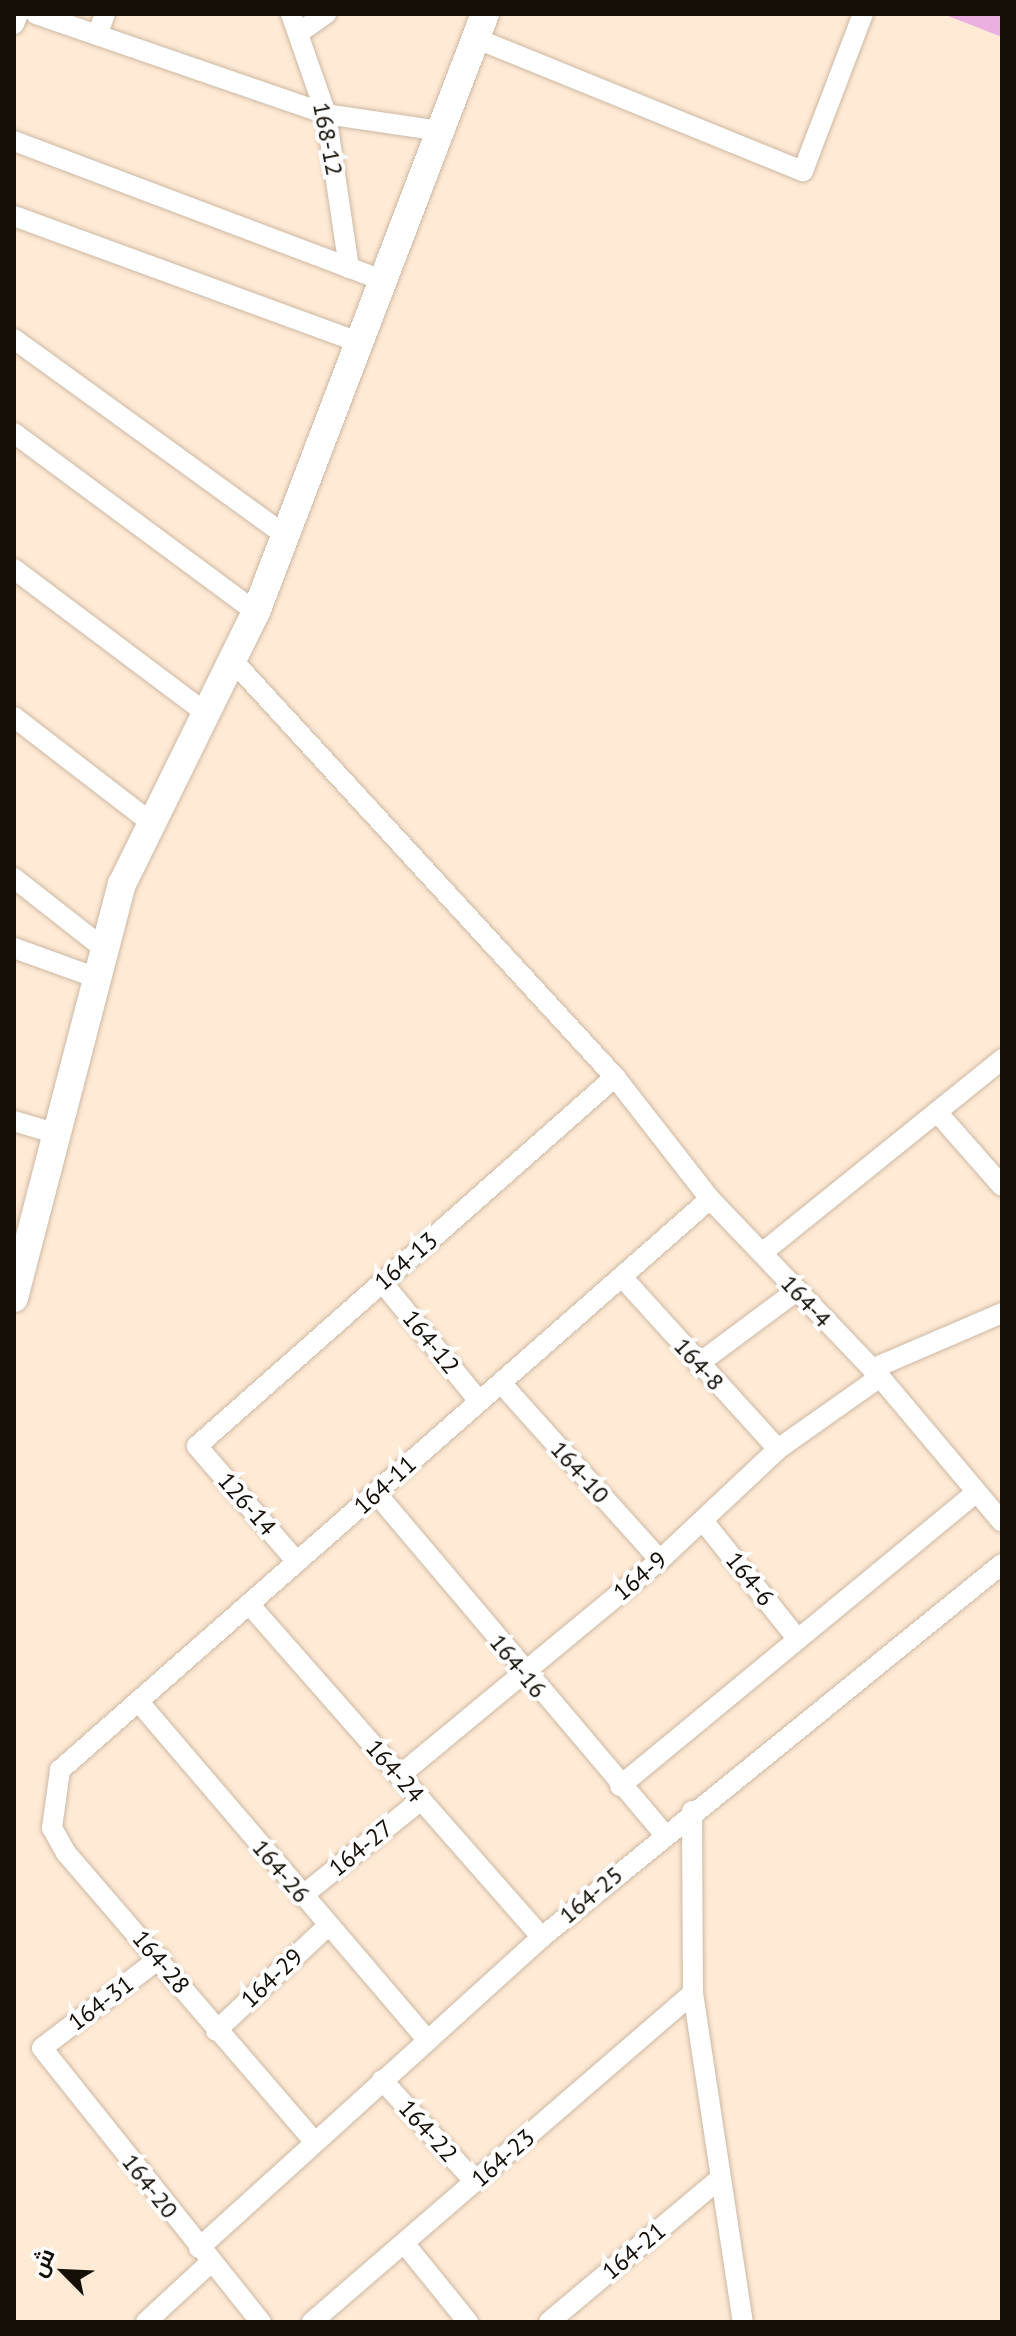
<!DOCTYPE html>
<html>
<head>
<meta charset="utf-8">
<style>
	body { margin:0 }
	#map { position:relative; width:1016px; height:2336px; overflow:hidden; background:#ffead5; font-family:"PT Sans",Cairo,sans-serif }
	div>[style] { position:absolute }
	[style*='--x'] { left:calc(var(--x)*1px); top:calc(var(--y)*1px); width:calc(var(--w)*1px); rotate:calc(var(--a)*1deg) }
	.building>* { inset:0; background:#ebb0e0 }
	.roads { filter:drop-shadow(0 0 2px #ccb8a4) drop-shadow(0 0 2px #ccb8a4) }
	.street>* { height:20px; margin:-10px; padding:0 10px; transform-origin:10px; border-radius:10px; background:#fff }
	.secondary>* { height:28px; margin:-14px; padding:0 14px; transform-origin:14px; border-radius:14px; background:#fff }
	span { translate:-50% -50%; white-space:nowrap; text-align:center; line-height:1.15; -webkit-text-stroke:8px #fff; paint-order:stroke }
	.street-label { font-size:24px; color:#150f08 }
	.frame { position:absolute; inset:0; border:16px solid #150f08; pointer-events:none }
	.north { position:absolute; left:24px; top:2232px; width:80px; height:80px; -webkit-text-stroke:6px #fff; paint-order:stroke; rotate:294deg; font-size:22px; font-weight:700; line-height:32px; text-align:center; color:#150f08 }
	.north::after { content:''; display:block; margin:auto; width:28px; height:36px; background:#150f08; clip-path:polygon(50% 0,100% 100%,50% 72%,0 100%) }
</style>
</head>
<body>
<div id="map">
	<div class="building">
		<i style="clip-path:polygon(943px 14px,1002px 14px,1002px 37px)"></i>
	</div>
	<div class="roads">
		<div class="street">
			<i style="--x:36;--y:14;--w:307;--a:19"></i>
			<i style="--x:326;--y:114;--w:115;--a:8.5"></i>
			<i style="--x:291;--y:14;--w:106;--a:70.7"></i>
			<i style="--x:326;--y:114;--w:156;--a:81.5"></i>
			<i style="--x:14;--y:24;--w:11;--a:-68"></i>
			<i style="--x:300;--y:32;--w:32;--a:-35"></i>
			<i style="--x:97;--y:35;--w:22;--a:-69"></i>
			<i style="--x:475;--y:38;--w:354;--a:22.1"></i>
			<i style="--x:803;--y:171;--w:168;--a:-69.1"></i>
			<i style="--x:14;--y:141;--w:390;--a:20.7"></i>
			<i style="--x:14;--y:216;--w:364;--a:20.1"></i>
			<i style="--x:14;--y:339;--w:332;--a:35.9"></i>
			<i style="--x:14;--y:433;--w:301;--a:36.5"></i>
			<i style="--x:14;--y:569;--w:241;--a:36.9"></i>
			<i style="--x:234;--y:662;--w:563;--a:47.45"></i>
			<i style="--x:615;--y:1077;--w:155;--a:52.1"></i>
			<i style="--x:710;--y:1199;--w:246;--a:46.3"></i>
			<i style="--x:880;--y:1377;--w:189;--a:49.9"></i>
			<i style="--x:14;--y:717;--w:170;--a:37.6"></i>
			<i style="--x:14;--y:878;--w:112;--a:38.1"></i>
			<i style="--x:14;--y:948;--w:85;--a:19.9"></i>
			<i style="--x:937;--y:1112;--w:98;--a:48.7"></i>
			<i style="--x:14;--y:1121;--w:45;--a:16.8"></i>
			<i style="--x:762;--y:1253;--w:309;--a:-38.9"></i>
			<i style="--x:622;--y:1277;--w:232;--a:47.8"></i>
			<i style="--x:382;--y:1282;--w:154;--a:50.8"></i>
			<i style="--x:698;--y:1364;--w:121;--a:-36.6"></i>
			<i style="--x:872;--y:1369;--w:142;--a:-23.3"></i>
			<i style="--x:501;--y:1383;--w:238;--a:48.1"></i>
			<i style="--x:376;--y:1493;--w:446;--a:49.8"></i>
			<i style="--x:704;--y:1522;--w:146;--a:51.4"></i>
			<i style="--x:297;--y:1562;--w:153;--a:-130.8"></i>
			<i style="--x:197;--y:1446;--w:558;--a:-41.44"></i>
			<i style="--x:249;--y:1604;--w:444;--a:48.7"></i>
			<i style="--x:138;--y:1701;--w:445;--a:49.5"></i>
			<i style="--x:399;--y:1776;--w:339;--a:-39.6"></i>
			<i style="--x:660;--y:1560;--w:162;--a:-43.2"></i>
			<i style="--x:778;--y:1449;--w:125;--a:-35.2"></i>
			<i style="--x:620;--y:1786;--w:460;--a:-39.5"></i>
			<i style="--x:692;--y:1811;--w:182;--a:89.7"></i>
			<i style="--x:693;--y:1993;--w:333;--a:81.4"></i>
			<i style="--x:302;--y:1896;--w:153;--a:-38.9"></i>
			<i style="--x:160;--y:1958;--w:148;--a:142.7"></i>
			<i style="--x:42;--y:2048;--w:351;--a:51.4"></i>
			<i style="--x:216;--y:2031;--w:154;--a:-43.2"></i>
			<i style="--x:382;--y:2080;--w:138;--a:47.6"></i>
			<i style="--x:313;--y:2140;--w:379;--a:-130.7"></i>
			<i style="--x:66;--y:1853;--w:29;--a:-119"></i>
			<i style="--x:52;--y:1828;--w:59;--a:-82.1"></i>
			<i style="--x:60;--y:1770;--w:865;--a:-41.3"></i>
			<i style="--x:404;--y:2243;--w:102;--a:51"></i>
			<i style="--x:199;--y:2248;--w:463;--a:-42.2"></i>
			<i style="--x:542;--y:1937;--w:592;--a:-39.04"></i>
			<i style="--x:146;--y:2322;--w:87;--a:-42.7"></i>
			<i style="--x:312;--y:2322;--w:503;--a:-40.81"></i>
			<i style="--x:549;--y:2322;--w:221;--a:-40"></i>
		</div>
		<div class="secondary">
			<i style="--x:14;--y:1298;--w:428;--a:-75.4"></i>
			<i style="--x:122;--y:884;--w:303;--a:-63.8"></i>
			<i style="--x:256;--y:612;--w:640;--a:-69.05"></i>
		</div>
	</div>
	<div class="street-label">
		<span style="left:328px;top:139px;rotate:79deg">168-12</span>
		<span style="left:406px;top:1261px;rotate:-41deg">164-13</span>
		<span style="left:806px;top:1301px;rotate:47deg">164-4</span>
		<span style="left:431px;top:1342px;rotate:51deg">164-12</span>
		<span style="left:699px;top:1364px;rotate:48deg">164-8</span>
		<span style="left:580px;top:1472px;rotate:48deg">164-10</span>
		<span style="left:385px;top:1485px;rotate:-42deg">164-11</span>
		<span style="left:247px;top:1504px;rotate:49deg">126-14</span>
		<span style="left:640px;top:1576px;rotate:-40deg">164-9</span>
		<span style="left:750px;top:1579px;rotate:51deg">164-6</span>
		<span style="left:518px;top:1666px;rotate:51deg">164-16</span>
		<span style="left:395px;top:1771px;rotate:49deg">164-24</span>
		<span style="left:361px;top:1848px;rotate:-39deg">164-27</span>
		<span style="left:281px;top:1871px;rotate:50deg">164-26</span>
		<span style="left:591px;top:1895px;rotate:-40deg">164-25</span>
		<span style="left:161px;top:1962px;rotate:50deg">164-28</span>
		<span style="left:272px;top:1978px;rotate:-43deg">164-29</span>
		<span style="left:101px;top:2003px;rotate:-37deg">164-31</span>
		<span style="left:428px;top:2131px;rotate:48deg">164-22</span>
		<span style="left:503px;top:2158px;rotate:-41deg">164-23</span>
		<span style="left:150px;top:2186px;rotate:52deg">164-20</span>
		<span style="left:634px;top:2251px;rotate:-40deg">164-21</span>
	</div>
	<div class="frame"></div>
	<div class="north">ش</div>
</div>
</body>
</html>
